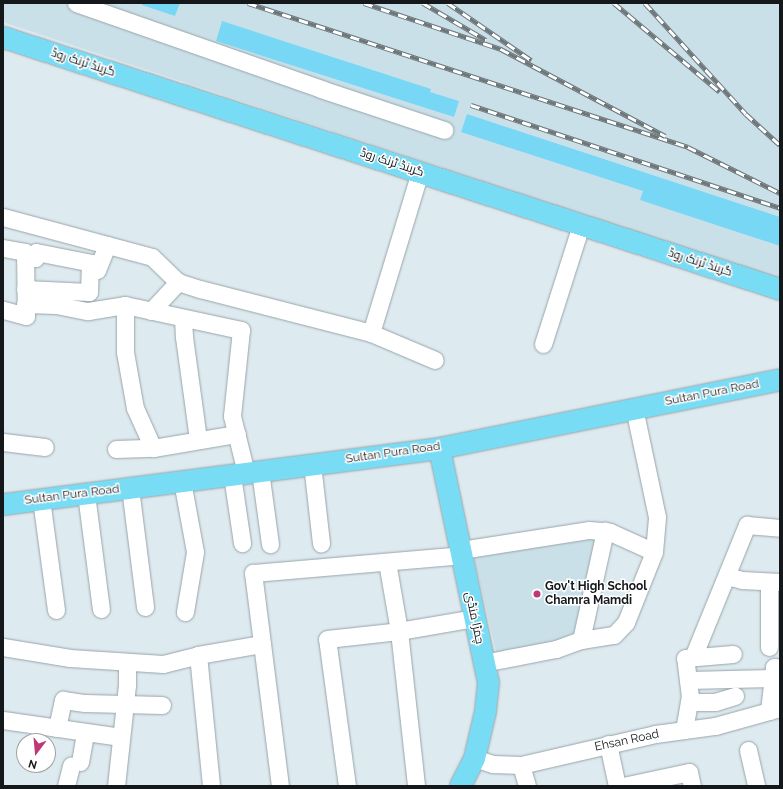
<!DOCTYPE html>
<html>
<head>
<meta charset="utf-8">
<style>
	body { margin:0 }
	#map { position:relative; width:783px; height:789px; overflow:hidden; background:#ddeaef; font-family:Raleway,Cairo,sans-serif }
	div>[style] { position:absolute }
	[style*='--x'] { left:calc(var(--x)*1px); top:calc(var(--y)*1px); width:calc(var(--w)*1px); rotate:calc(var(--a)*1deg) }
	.built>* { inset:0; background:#cae0e8 }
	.building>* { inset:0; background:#79d7f6 }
	.roads { filter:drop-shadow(0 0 1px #98a4a9) drop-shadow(0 0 1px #98a4a9) }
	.minor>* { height:17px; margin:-8.5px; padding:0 8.5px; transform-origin:8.5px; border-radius:8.5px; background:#fff }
	.major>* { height:21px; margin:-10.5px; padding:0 10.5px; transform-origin:10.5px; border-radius:10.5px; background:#79dcf5 }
	.rail>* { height:4.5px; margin-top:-2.25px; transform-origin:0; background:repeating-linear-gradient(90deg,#fff 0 9px,#6e767a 0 18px); box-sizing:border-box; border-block:1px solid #6e767a }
	.dots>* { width:11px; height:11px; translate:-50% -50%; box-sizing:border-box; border:2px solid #fff; border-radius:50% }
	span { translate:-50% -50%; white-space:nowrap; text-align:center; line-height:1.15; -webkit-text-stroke:3px #fff; paint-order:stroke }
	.street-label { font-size:12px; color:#14181a }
	.poi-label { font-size:12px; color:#14181a; font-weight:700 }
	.left { translate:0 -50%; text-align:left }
	.frame { position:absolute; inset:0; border:4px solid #14181a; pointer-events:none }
	.north { position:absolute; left:16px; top:733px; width:40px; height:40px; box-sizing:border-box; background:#fff; border:1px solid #a1a3a3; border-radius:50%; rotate:196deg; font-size:11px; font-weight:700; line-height:16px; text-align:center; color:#14181a }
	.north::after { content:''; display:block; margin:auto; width:14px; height:18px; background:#be3776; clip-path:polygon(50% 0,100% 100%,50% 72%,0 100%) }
</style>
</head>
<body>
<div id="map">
	<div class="built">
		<i style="clip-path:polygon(3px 3px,780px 3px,780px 280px,3px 22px)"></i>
		<i style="clip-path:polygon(605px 531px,581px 640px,498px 660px,472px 548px)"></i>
	</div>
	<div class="building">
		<i style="clip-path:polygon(142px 3px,180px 3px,175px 16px,142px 5px)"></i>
		<i style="clip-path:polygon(222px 21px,431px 89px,430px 92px,459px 101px,454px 117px,216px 41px)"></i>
		<i style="clip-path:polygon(467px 114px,780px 217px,780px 246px,640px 200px,643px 191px,461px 132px)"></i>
	</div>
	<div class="roads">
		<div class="minor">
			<i style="--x:76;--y:3;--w:260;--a:19.3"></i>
			<i style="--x:321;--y:89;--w:130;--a:18.4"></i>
			<i style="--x:3;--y:217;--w:154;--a:15"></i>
			<i style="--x:152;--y:257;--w:36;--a:44"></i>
			<i style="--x:3;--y:248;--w:22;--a:10"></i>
			<i style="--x:25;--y:252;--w:64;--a:89.1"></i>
			<i style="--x:26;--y:316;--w:24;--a:-165"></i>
			<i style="--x:25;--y:257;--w:10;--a:6"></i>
			<i style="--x:35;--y:258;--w:6;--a:-81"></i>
			<i style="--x:36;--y:252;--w:57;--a:11.1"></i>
			<i style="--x:92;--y:263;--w:5;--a:112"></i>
			<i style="--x:25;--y:289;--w:64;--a:2.7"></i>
			<i style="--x:89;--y:292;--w:24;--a:-88"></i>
			<i style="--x:90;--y:268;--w:7;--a:16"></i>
			<i style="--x:97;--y:270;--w:27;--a:-68"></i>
			<i style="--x:25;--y:304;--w:31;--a:2"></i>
			<i style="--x:56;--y:305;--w:33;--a:11"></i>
			<i style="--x:88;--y:311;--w:37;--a:-9"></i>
			<i style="--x:125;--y:305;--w:119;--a:12.2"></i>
			<i style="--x:241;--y:330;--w:86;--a:96"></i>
			<i style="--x:232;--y:416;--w:59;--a:76.2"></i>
			<i style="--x:125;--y:305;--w:47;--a:90"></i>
			<i style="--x:125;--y:352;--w:57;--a:79.9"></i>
			<i style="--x:135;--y:408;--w:44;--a:65.8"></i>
			<i style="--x:151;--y:311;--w:40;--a:-47"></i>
			<i style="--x:178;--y:282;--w:23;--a:18"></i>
			<i style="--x:200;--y:289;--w:177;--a:14.4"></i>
			<i style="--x:371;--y:333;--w:69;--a:22.9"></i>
			<i style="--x:183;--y:318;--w:19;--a:87"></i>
			<i style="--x:184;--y:337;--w:103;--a:82.2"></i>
			<i style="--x:371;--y:333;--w:168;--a:-73.1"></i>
			<i style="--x:543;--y:344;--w:125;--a:-72.3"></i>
			<i style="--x:3;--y:442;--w:42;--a:6.8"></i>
			<i style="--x:116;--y:449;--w:37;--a:-2"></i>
			<i style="--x:153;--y:448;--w:85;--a:-9.5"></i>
			<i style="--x:312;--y:464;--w:80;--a:83.5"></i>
			<i style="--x:260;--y:471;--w:74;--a:82.2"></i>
			<i style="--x:232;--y:475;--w:69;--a:81.6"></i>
			<i style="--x:182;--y:481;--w:72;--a:79.6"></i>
			<i style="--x:195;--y:552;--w:61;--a:99.5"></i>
			<i style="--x:130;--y:488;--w:120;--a:82.8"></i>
			<i style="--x:86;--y:494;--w:116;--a:82.6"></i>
			<i style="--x:41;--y:499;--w:112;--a:82.3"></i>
			<i style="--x:461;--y:550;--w:130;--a:-8.9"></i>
			<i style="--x:589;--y:530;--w:21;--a:5"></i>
			<i style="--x:610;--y:532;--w:48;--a:24.4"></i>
			<i style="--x:387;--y:562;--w:70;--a:80.1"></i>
			<i style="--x:399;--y:631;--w:156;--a:83.7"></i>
			<i style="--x:727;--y:576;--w:16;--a:15"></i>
			<i style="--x:742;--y:580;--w:38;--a:3"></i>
			<i style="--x:769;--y:583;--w:64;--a:90"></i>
			<i style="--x:581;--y:640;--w:112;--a:-77.6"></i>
			<i style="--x:3;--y:647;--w:68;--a:9.3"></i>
			<i style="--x:70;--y:658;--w:93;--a:3.7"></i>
			<i style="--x:163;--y:664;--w:36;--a:-14"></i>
			<i style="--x:198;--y:655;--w:65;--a:-9.8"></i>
			<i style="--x:198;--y:655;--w:132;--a:84.3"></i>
			<i style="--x:693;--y:657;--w:143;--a:-67.8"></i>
			<i style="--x:747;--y:525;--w:33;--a:5"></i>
			<i style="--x:483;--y:663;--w:74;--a:-10.9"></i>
			<i style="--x:556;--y:649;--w:27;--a:-20"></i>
			<i style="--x:581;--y:640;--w:33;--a:-9"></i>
			<i style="--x:614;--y:635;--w:18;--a:-47"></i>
			<i style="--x:626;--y:622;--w:75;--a:-68.2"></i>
			<i style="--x:654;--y:552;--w:35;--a:-85"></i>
			<i style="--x:657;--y:517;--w:111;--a:-101.9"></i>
			<i style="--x:688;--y:680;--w:84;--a:-1.4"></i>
			<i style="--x:689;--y:702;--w:26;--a:0"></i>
			<i style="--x:715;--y:702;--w:21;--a:-17"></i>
			<i style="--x:769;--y:711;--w:44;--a:-83.5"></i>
			<i style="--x:774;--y:667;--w:6;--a:9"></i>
			<i style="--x:3;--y:720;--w:119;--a:8.2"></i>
			<i style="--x:57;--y:728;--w:29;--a:-78"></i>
			<i style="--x:63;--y:700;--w:22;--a:8"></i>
			<i style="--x:85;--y:703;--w:77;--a:1.5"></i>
			<i style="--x:684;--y:730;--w:34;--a:-80"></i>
			<i style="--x:690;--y:697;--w:39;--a:-97"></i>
			<i style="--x:685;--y:658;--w:48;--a:-4.8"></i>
			<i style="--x:608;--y:744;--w:43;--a:77.9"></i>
			<i style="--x:748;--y:750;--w:37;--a:77"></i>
			<i style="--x:474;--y:758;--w:20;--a:18"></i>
			<i style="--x:493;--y:764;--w:28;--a:2"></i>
			<i style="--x:521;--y:765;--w:138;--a:-13"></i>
			<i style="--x:655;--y:734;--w:61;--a:-7.6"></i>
			<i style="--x:715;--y:726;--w:67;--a:-15.5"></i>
			<i style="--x:80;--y:762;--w:29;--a:-80"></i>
			<i style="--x:521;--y:765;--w:22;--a:74"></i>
			<i style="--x:66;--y:786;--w:21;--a:-76"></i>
			<i style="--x:116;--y:786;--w:102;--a:-83.8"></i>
			<i style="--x:127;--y:685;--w:23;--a:-90"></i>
			<i style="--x:280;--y:786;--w:215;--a:-97.2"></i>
			<i style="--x:253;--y:573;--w:209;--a:-4.9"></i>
			<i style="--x:347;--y:786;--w:148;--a:-97.7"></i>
			<i style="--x:327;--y:639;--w:72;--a:-6.3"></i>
			<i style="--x:399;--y:631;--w:76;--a:-9.8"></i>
			<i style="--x:623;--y:786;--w:67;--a:-12"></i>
			<i style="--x:689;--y:772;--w:14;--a:78"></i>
		</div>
		<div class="major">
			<i style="--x:3;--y:37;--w:817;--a:17.97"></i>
			<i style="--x:439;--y:448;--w:239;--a:78.2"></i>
			<i style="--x:488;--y:682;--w:29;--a:96"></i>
			<i style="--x:485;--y:711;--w:48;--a:103.2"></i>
			<i style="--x:474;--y:758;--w:31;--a:117"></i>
			<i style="--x:3;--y:504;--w:440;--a:-7.3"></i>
			<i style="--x:439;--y:448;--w:348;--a:-11.4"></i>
		</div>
	</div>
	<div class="rail">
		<i style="--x:248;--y:3;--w:463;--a:18.1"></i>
		<i style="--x:688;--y:147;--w:103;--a:26.6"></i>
		<i style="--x:364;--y:3;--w:145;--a:18.6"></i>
		<i style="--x:501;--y:49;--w:186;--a:27.9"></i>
		<i style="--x:423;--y:3;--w:73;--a:30.4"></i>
		<i style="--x:448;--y:3;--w:101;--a:34.5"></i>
		<i style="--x:614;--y:3;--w:138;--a:40"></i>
		<i style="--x:645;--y:3;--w:150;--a:47.7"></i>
		<i style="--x:746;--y:114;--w:46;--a:42.4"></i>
		<i style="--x:471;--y:105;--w:326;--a:18.4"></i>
	</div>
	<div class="dots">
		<i style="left:537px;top:594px;background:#be3776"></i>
	</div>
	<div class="street-label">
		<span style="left:83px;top:63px;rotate:18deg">گرینڈ ٹرنک روڈ</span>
		<span style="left:392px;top:163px;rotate:18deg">گرینڈ ٹرنک روڈ</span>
		<span style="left:700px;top:263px;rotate:18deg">گرینڈ ٹرنک روڈ</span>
		<span style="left:712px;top:393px;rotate:-11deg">Sultan Pura Road</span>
		<span style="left:393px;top:453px;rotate:-8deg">Sultan Pura Road</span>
		<span style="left:72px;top:495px;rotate:-7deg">Sultan Pura Road</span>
		<span style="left:474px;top:618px;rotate:78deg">چمڑا منڈی</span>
		<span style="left:627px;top:741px;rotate:-12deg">Ehsan Road</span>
	</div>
	<div class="poi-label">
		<span class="left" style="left:545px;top:594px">Gov't High School<br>Chamra Mamdi</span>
	</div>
	<div class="frame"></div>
	<div class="north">N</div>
</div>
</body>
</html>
